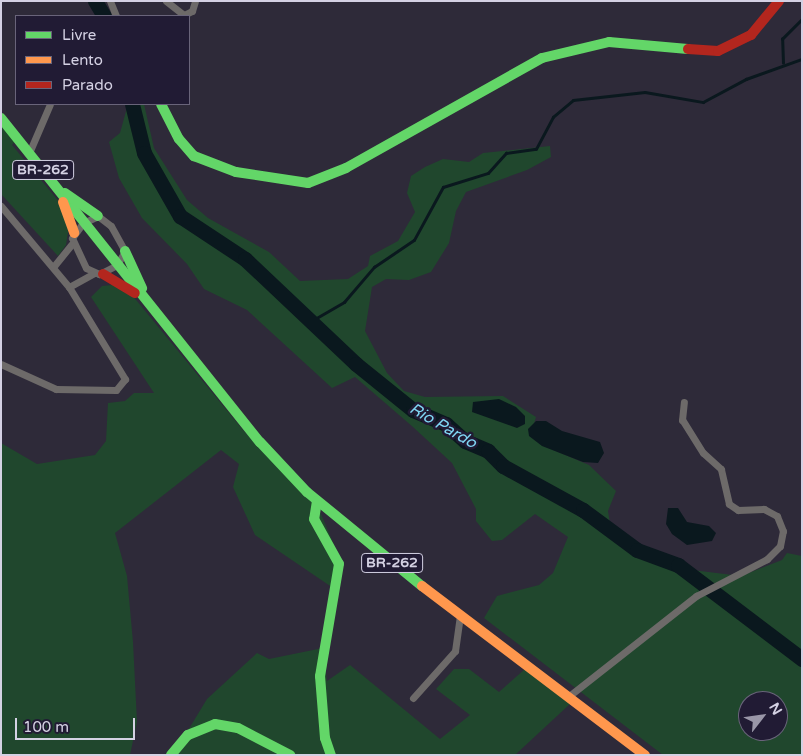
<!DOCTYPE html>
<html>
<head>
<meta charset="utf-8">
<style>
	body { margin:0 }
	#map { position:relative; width:803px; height:756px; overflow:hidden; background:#2e2a39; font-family:"Varela Round",sans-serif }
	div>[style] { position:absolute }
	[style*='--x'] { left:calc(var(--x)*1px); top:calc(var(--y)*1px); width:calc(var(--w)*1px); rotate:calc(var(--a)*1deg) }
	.green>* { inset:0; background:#20472d }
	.water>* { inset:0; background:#0a181e }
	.stream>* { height:2.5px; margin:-1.25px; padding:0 1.25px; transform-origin:1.25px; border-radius:1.25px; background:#0a181e }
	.river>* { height:15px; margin:-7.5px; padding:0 7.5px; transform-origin:7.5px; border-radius:7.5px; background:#0a181e }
	.street>* { height:7px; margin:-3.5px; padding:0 3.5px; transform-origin:3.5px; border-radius:3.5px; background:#6d6a69 }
	.fast>* { height:10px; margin:-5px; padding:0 5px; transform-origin:5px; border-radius:5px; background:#63d668 }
	.slow>* { height:10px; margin:-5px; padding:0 5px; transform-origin:5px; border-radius:5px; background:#ff974d }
	.jam>* { height:10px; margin:-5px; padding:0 5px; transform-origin:5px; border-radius:5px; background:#b3261e }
	span { translate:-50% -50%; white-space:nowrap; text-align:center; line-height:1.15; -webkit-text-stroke:5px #211b34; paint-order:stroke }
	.shield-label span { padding:1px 4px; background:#211b34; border:1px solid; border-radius:4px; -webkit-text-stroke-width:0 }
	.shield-label { font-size:14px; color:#d4d1e3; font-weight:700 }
	.water-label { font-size:16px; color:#7fd6f3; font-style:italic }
	.frame { position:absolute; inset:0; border:2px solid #d4d1e3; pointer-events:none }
	.legend { position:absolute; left:15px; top:15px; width:175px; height:90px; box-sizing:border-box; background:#211b34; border:1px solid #69647a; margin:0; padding:6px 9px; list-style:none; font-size:15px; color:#d4d1e3 }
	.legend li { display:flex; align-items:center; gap:10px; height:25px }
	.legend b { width:25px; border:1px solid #69647a }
	.north { position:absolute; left:738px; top:691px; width:50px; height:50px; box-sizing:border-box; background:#211b34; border:1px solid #69647a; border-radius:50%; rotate:60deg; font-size:14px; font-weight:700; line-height:20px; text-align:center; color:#d4d1e3 }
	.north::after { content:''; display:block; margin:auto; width:18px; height:22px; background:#9a97a8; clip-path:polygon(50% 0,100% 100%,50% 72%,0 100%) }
	.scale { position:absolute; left:15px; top:718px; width:120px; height:22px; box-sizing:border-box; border:2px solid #d4d1e3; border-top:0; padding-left:6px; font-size:15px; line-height:18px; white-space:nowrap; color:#d4d1e3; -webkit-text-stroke:4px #211b34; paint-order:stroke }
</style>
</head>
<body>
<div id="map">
	<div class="green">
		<i style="clip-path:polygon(evenodd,128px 104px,144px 104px,154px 148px,187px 200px,208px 218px,269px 252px,300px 281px,348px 279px,368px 266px,370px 256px,398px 241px,415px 212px,407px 193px,411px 176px,425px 167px,443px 159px,469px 162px,483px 153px,550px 146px,551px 157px,527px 170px,466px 192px,456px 211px,449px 243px,431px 272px,409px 280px,386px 279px,372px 287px,365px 331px,387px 373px,404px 391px,425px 397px,503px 396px,536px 417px,533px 427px,544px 446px,589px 465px,616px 491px,608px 511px,611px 530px,692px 570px,741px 576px,782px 560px,787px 553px,802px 556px,802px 755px,663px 755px,484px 618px,497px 596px,539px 585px,553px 573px,568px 537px,535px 514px,502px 540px,492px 541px,476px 521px,476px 509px,452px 463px,413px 427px,355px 377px,332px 388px,247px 310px,204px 289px,187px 264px,142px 218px,119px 178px,109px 142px,120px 133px,128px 104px,748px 701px,778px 701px,778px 731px,748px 731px,748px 701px)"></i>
		<i style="clip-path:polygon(1px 122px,16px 140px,12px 145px,61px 204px,69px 226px,66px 245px,58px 256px,1px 194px)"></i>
		<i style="clip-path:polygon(123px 284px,243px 430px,318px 507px,340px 559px,339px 592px,255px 535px,233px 487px,239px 464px,221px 450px,115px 533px,127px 576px,133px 642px,137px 722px,130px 755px,1px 755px,1px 443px,37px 464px,95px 455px,106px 441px,108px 403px,125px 401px,134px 393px,154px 393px,91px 297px,102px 286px)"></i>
		<i style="clip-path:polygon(323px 648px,327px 681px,350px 665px,440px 739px,470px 715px,436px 689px,454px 669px,469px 669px,499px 692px,525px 669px,571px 703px,515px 755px,173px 755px,207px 699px,257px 653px,269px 659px)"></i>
	</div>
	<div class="water">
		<i style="clip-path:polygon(499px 399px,516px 407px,525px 416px,525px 424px,517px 428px,472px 412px,473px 402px)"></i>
		<i style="clip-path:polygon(536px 421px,546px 421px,562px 431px,600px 442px,604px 453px,598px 463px,583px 462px,542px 446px,529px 436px,528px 429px)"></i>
		<i style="clip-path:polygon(668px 508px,678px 508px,687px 522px,709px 526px,716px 533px,712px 541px,687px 545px,672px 534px,666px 524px)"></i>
	</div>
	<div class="stream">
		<i style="--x:783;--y:63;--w:24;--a:-92"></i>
		<i style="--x:782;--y:39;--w:28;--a:-45"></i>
		<i style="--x:313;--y:320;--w:36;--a:-30"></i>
		<i style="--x:344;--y:302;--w:46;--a:-49.4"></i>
		<i style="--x:374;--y:267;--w:48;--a:-34"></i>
		<i style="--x:414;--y:240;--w:60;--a:-61.3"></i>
		<i style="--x:443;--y:187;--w:47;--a:-17.3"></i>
		<i style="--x:488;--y:173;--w:27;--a:-48"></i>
		<i style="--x:506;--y:153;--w:30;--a:-8"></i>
		<i style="--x:536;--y:149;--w:36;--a:-62"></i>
		<i style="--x:553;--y:117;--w:26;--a:-40"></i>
		<i style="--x:573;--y:100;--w:72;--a:-6.3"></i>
		<i style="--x:645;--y:92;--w:59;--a:9.8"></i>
		<i style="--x:703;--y:102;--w:49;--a:-28.1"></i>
		<i style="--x:746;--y:79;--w:59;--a:-19.7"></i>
	</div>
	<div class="river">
		<i style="--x:95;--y:1;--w:17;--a:59"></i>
		<i style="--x:132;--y:104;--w:50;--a:76.2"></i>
		<i style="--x:144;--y:153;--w:73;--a:60.3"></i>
		<i style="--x:180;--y:216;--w:78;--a:33.5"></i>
		<i style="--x:245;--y:259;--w:153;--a:43.4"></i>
		<i style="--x:356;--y:364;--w:73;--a:38.9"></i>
		<i style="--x:413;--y:410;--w:36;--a:23"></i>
		<i style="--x:446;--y:424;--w:25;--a:42"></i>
		<i style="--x:465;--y:441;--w:25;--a:23"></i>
		<i style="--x:488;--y:451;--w:21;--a:45"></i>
		<i style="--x:503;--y:466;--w:91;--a:28.8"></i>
		<i style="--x:583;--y:510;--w:67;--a:36.5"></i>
		<i style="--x:637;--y:550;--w:44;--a:20.1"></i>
		<i style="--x:678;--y:565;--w:156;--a:37.2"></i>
	</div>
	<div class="street">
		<i style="--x:110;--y:1;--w:16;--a:68"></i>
		<i style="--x:166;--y:1;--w:23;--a:38"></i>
		<i style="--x:184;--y:15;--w:9;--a:-27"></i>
		<i style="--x:192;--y:11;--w:10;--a:-73"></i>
		<i style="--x:29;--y:153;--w:53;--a:-66.8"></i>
		<i style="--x:1;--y:206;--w:106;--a:50"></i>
		<i style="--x:69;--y:287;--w:108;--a:58.7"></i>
		<i style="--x:125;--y:379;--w:14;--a:129"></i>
		<i style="--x:116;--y:390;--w:60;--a:-179"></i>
		<i style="--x:56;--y:389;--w:60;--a:-155.6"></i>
		<i style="--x:98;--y:216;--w:16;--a:38"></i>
		<i style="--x:111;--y:226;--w:29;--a:61"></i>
		<i style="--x:125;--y:251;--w:16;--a:120"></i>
		<i style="--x:117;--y:265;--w:20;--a:153"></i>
		<i style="--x:99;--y:274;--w:14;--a:-155"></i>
		<i style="--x:86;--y:268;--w:33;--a:-115"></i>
		<i style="--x:72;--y:238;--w:19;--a:-54"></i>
		<i style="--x:83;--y:223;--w:17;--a:-25"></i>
		<i style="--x:54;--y:266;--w:28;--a:-51"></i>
		<i style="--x:69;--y:287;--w:29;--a:-29"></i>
		<i style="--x:569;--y:696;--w:162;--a:-38.2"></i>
		<i style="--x:696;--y:596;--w:80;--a:-27.5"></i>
		<i style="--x:767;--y:559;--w:18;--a:-45"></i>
		<i style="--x:780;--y:546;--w:15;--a:-79"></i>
		<i style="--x:783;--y:531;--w:16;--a:-112"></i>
		<i style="--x:777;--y:516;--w:15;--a:-152"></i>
		<i style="--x:764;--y:509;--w:26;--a:178"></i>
		<i style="--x:738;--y:510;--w:11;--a:-146"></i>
		<i style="--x:729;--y:504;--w:36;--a:-103"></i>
		<i style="--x:721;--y:469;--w:24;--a:-138"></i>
		<i style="--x:703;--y:453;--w:39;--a:-122"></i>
		<i style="--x:682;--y:420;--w:18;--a:-84"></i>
		<i style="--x:413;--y:698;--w:63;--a:-48.2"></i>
		<i style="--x:455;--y:651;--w:35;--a:-82"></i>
	</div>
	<div class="fast">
		<i style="--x:161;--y:104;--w:39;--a:63"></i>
		<i style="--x:179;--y:139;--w:23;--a:49"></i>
		<i style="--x:194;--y:156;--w:45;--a:20.9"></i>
		<i style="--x:236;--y:172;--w:73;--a:8.7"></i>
		<i style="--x:308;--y:183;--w:41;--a:-21.5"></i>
		<i style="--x:346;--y:168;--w:225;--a:-29.3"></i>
		<i style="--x:542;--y:58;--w:69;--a:-13.4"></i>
		<i style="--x:609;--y:42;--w:79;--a:5.1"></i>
		<i style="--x:1;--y:118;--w:415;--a:51.4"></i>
		<i style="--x:260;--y:442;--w:69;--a:46.8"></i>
		<i style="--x:307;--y:492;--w:149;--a:39.3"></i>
		<i style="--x:65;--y:193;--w:40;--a:34.9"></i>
		<i style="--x:125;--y:251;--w:41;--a:65.3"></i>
		<i style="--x:317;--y:501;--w:18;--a:99"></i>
		<i style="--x:314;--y:519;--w:51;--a:60.9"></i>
		<i style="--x:339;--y:564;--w:114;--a:99.6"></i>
		<i style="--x:320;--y:676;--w:62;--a:85.4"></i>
		<i style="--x:325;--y:738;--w:18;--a:71"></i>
		<i style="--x:171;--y:755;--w:26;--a:-50"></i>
		<i style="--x:188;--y:735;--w:29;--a:-22"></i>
		<i style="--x:215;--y:724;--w:23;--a:10"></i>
		<i style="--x:238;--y:728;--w:59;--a:27.4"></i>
	</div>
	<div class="slow">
		<i style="--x:63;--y:202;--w:33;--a:70"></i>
		<i style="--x:422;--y:586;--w:280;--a:37.2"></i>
	</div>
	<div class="jam">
		<i style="--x:688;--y:49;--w:30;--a:4"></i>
		<i style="--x:718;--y:51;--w:37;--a:-26"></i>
		<i style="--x:751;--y:35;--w:44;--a:-50.5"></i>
		<i style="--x:103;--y:274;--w:37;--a:31"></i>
	</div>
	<div class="shield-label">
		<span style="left:43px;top:170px">BR-262</span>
		<span style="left:392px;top:563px">BR-262</span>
	</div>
	<div class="water-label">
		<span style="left:443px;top:426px;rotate:30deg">Rio Pardo</span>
	</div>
	<div class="frame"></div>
	<ul class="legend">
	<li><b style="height:6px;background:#63d668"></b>Livre</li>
	<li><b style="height:6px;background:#ff974d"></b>Lento</li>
	<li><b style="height:6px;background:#b3261e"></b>Parado</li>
	</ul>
	<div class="north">N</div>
	<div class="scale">100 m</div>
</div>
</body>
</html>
